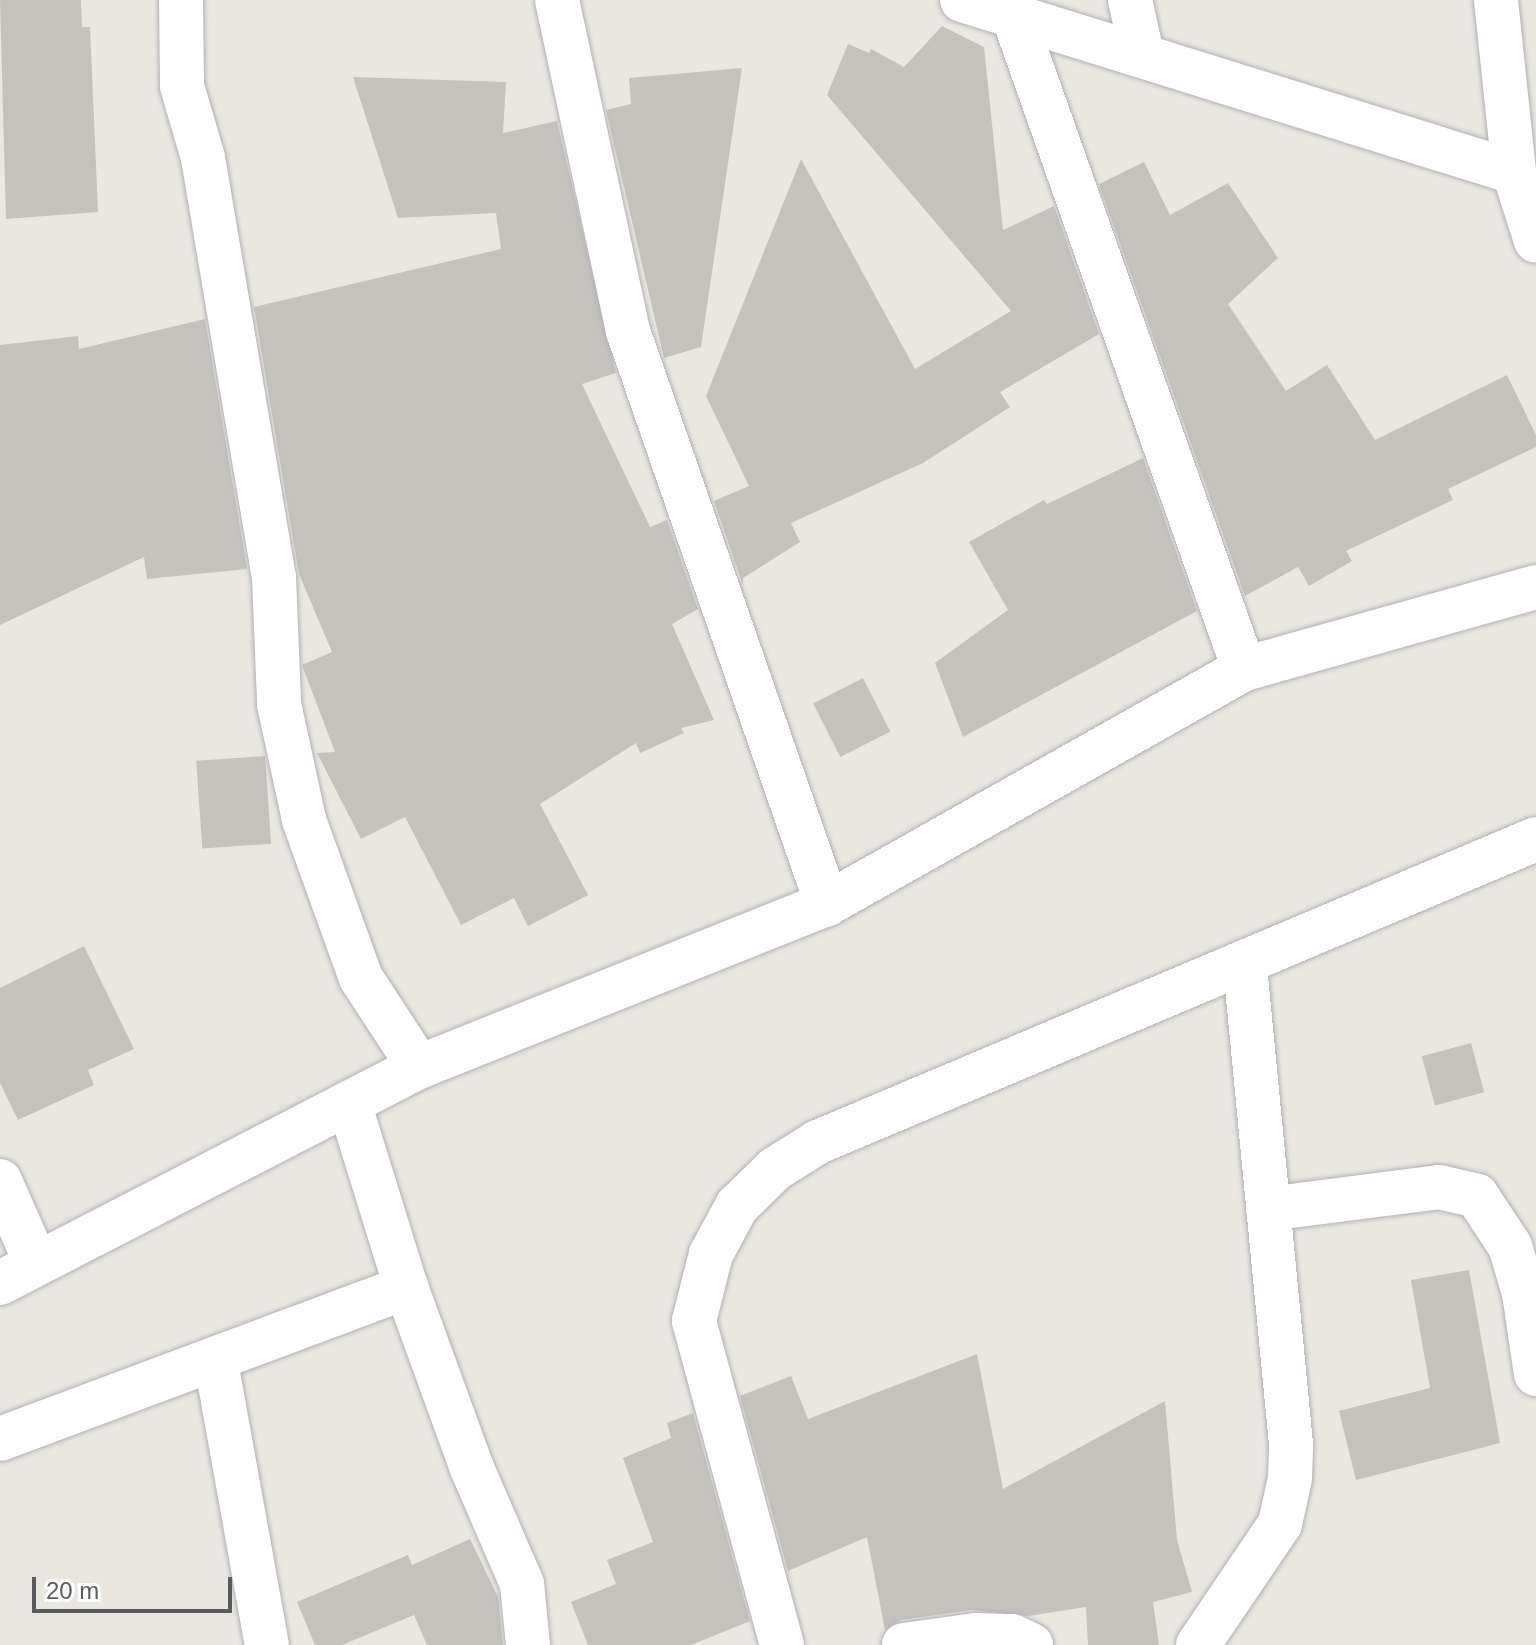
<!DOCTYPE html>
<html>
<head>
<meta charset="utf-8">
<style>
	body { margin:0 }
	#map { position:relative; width:1536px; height:1645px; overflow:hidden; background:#eae7e0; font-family:Helvetica,sans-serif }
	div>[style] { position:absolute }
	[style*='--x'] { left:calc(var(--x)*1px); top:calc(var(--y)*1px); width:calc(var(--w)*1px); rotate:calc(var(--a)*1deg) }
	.building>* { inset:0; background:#c5c1bd; transform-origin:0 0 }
	.roads { filter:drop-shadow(0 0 2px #aeb1b4) drop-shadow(0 0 2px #aeb1b4) }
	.street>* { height:44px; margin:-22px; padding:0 22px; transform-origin:22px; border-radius:22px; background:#fff }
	span { translate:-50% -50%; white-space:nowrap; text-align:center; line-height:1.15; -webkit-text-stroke:7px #fff; paint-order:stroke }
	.scale { position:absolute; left:32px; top:1577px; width:200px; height:36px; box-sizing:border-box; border:4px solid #595c5f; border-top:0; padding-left:10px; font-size:24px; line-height:28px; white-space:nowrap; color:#595c5f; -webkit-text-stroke:6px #fff; paint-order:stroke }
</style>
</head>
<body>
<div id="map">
	<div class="building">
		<i style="clip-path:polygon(0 0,81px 0,82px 27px,90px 27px,98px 212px,6px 219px)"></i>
		<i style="clip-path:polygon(942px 26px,984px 47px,1003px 230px,1054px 206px,1099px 334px,1000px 392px,1010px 407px,923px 463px,791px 523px,800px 542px,743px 578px,743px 585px,714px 501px,749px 486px,706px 396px,801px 159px,915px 369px,1011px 311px,827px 95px,848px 44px,869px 53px,871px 49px,904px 67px)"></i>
		<i style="clip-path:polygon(742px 68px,701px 347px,664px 358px,606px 110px,631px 104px,629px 78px)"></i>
		<i style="clip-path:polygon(353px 77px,506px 82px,503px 133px,557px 121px,616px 373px,582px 384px,650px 527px,667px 520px,698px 609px,672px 624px,714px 720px,681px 728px,684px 733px,640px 753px,636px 743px,540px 804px,588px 895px,528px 926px,514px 898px,461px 925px,405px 817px,361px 839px,317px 753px,335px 752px,302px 665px,332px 652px,299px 574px,254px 307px,501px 249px,496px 213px,398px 218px)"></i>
		<i style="clip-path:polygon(1144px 162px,1170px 215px,1228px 183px,1278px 258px,1228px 304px,1286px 391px,1327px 365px,1375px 440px,1507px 375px,1536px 435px,1536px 447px,1448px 489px,1453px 500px,1346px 551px,1352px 561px,1309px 586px,1298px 567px,1245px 596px,1099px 184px)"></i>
		<i style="clip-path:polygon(205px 319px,247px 569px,147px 579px,144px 557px,0 625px,0 345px,78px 336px,79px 349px)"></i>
		<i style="clip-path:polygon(1143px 458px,1197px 611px,963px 737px,935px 663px,1008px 610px,969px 542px,1044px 500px,1047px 504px)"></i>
		<i style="left:863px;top:678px;width:60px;height:56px;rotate:63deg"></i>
		<i style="left:265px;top:756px;width:88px;height:69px;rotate:86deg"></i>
		<i style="clip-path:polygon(84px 946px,134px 1049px,88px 1070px,94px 1085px,18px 1120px,0 1083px,0 988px)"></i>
		<i style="left:1471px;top:1043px;width:51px;height:51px;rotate:75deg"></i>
		<i style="clip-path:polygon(1469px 1270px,1500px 1443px,1356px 1480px,1339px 1411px,1430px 1388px,1411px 1280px)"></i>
		<i style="clip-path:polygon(977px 1354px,1003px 1489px,1165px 1401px,1177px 1540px,1192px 1592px,1153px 1602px,1159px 1645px,1088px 1645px,1086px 1607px,1028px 1616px,972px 1610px,901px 1620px,885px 1630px,867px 1537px,788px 1571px,740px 1396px,791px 1376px,808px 1419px)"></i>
		<i style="clip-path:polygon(693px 1413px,750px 1621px,691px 1645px,588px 1645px,571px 1602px,616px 1584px,607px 1560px,653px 1542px,623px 1458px,671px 1438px,667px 1423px)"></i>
		<i style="clip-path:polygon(470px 1539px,498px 1597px,503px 1645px,427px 1645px,414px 1615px,342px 1645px,315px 1645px,297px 1602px,408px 1555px,412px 1565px)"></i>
	</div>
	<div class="roads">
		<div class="street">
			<i style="--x:181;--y:0;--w:86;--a:89.3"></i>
			<i style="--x:182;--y:86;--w:75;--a:73.7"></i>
			<i style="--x:203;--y:158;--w:425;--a:80.4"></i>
			<i style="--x:274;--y:577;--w:127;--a:87.7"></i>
			<i style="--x:279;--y:704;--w:119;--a:77.8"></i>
			<i style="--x:304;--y:820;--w:168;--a:70.2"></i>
			<i style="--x:361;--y:978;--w:106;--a:56.9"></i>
			<i style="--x:557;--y:0;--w:339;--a:77.9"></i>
			<i style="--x:628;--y:331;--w:607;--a:70.85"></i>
			<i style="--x:962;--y:0;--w:578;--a:17.31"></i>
			<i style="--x:1514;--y:172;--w:72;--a:72.3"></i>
			<i style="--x:1130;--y:0;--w:55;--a:77.5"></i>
			<i style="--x:1496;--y:0;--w:173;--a:84"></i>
			<i style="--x:1012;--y:12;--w:697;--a:70.55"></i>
			<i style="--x:349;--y:1103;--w:193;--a:72.8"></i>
			<i style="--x:406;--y:1287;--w:190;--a:70"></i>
			<i style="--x:471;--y:1466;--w:129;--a:66.6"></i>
			<i style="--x:522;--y:1584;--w:61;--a:84.4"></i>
			<i style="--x:0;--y:1181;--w:90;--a:66.3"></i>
			<i style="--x:1268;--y:1209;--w:172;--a:-7.3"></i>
			<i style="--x:1439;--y:1187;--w:39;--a:13"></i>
			<i style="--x:1477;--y:1196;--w:60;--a:56.6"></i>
			<i style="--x:1510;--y:1246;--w:49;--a:73.4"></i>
			<i style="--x:1524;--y:1293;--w:82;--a:81.6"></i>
			<i style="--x:0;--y:1283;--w:471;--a:-27.3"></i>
			<i style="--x:419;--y:1067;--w:439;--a:-21.8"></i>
			<i style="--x:827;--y:904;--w:479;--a:-29.4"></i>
			<i style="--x:1244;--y:669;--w:303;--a:-15.7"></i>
			<i style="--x:216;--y:1362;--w:288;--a:79.8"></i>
			<i style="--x:0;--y:1439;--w:434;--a:-20.5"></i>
			<i style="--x:782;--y:1645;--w:336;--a:-105.2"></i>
			<i style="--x:694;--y:1321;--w:69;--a:-75.8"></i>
			<i style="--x:711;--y:1254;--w:55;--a:-61.6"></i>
			<i style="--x:737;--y:1206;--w:53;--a:-44.2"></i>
			<i style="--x:775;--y:1169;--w:51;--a:-32.1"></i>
			<i style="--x:818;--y:1142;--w:779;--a:-22.88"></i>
			<i style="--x:904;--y:1645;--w:72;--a:-8"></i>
			<i style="--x:975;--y:1635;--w:37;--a:2"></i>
			<i style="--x:1012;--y:1636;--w:21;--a:25"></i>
			<i style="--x:1198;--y:1645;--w:146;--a:-55.9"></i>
			<i style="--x:1280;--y:1524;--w:47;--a:-77.7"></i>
			<i style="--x:1290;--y:1478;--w:34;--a:-88"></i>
			<i style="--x:1291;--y:1444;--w:481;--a:-95.5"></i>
		</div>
	</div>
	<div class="scale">20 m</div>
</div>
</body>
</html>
